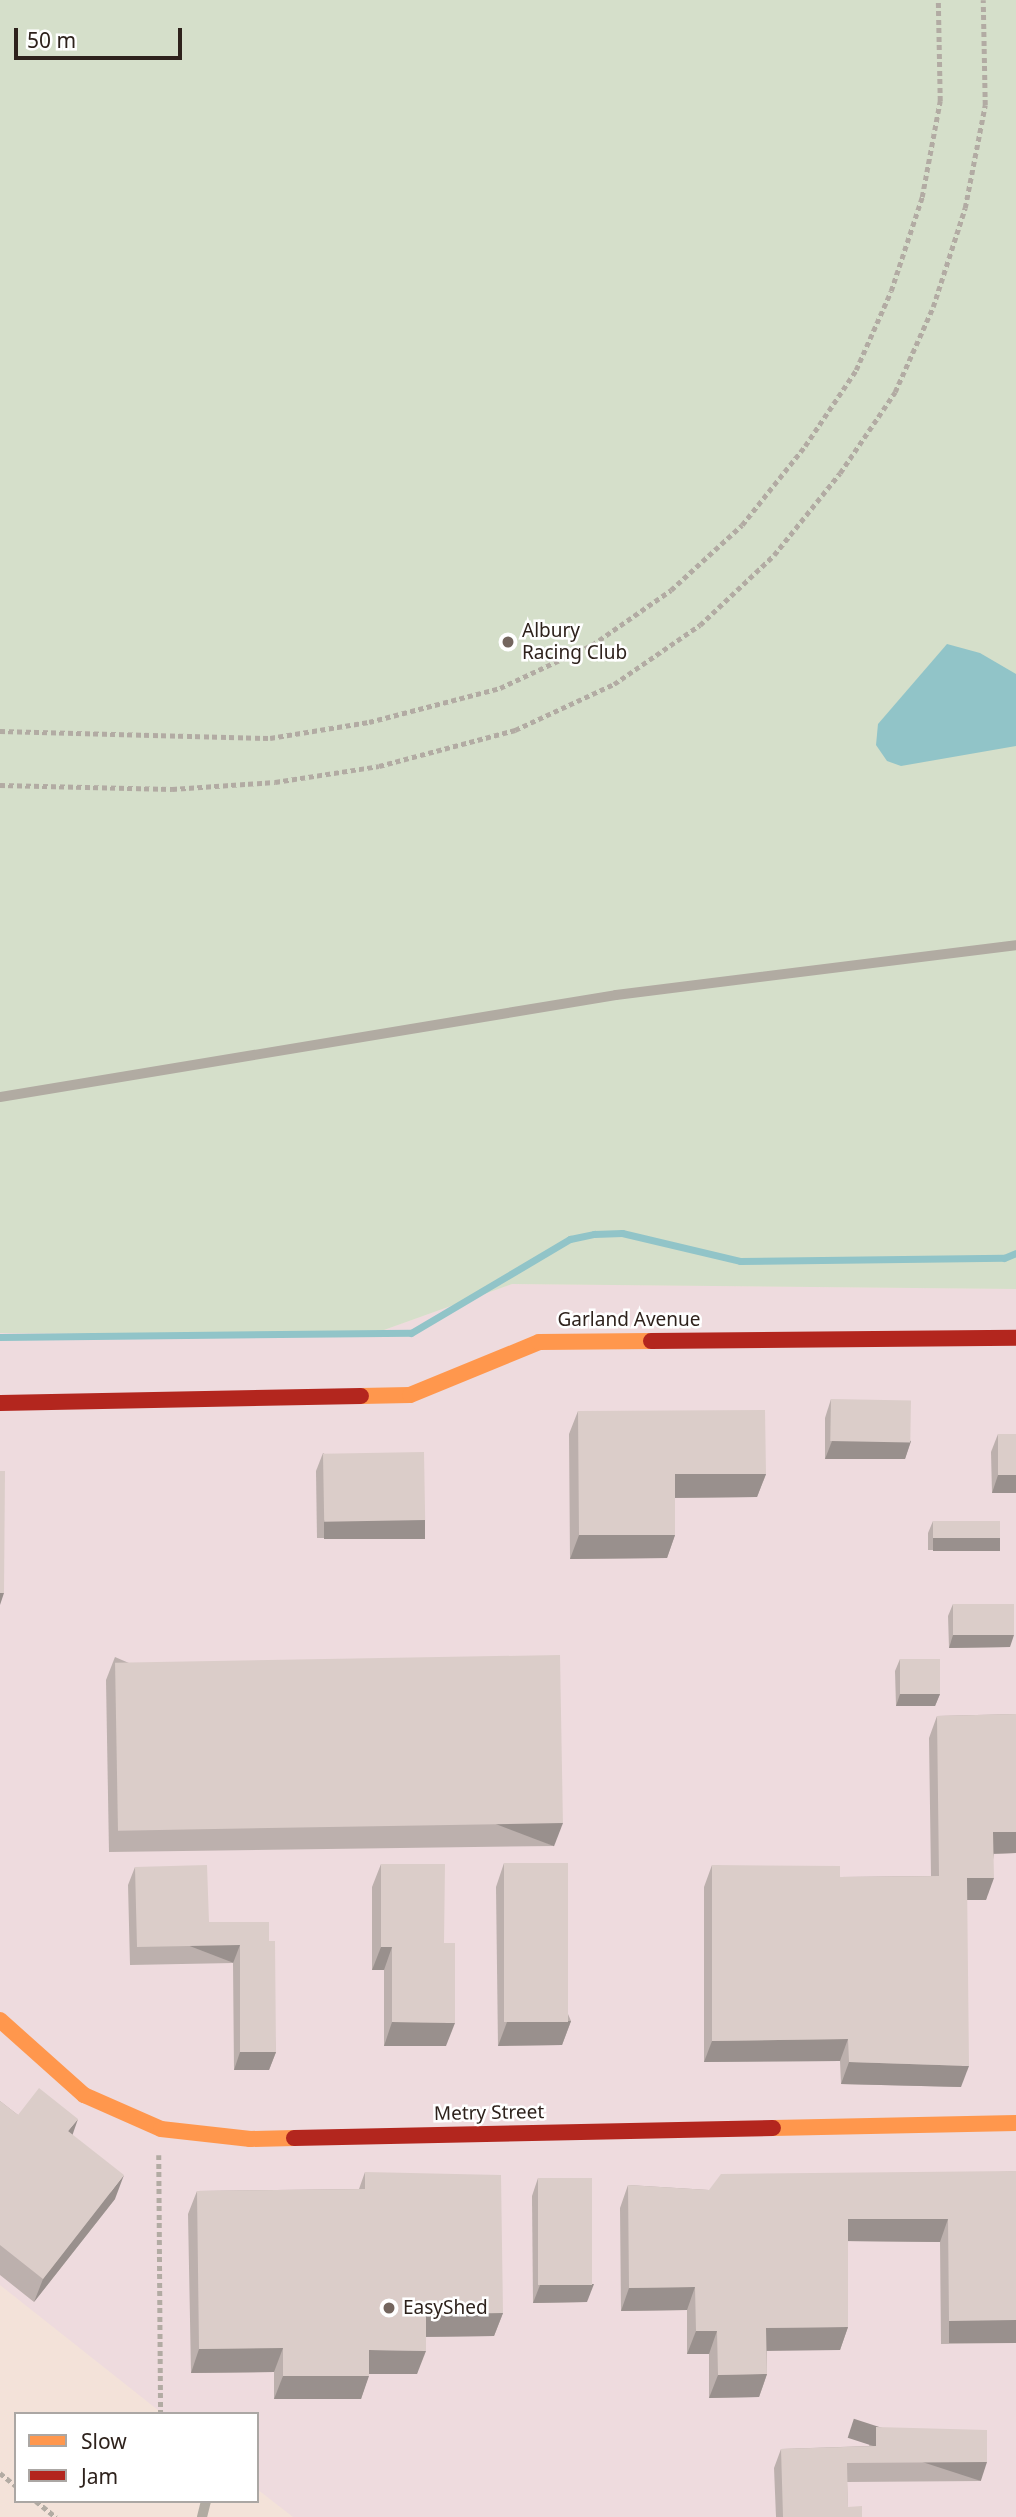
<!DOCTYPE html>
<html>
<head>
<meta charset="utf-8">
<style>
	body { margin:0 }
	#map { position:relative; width:1016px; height:2517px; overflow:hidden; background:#f3e2d9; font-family:"Noto Sans",sans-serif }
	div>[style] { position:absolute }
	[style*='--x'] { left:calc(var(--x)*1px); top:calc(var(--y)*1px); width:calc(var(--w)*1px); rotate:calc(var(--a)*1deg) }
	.industrial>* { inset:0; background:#eedbde }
	.green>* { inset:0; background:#d5dfca }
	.water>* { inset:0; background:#91c4c8 }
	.stream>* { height:7px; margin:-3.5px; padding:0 3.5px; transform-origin:3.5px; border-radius:3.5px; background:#91c4c8 }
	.path>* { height:4.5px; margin-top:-2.25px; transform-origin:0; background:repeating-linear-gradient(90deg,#b2aba3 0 5px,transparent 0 8.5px) }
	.lane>* { height:10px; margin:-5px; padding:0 5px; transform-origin:5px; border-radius:5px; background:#b1aba2 }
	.slow>* { height:16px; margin:-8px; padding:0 8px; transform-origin:8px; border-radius:8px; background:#ff974d }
	.jam>* { height:16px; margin:-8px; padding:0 8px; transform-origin:8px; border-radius:8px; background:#b3261e }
	.wall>* { inset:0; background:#bcb0ad }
	.shaded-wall>* { inset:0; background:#99908d; transform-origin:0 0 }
	.building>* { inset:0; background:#dbcdc9; transform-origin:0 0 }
	.dots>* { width:19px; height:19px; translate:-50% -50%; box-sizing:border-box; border:4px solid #fff; border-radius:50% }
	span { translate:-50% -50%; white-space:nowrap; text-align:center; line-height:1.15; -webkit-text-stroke:5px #fff; paint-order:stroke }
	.poi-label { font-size:19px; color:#2e221c }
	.left { translate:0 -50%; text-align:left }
	.street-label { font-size:19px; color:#2e221c }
	.legend { position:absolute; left:14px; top:2412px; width:245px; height:91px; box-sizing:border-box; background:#fff; border:2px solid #aba7a4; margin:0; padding:9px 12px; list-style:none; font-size:21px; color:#2e221c }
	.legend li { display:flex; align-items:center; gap:14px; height:35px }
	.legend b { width:35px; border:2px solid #aba7a4 }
	.scale { position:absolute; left:14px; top:28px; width:168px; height:32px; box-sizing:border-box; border:4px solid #2e221c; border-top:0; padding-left:9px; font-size:21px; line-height:24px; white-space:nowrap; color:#2e221c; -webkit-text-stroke:5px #fff; paint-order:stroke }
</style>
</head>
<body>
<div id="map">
	<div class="industrial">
		<i style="clip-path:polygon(512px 1284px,1016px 1289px,1016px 2517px,293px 2517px,257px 2489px,257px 2414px,163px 2414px,0 2285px,0 1333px,370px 1335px)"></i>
	</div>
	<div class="green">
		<i style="clip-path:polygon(0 0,1016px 0,1016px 1289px,512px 1284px,370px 1335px,0 1333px)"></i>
	</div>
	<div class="water">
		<i style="clip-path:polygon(947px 644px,980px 653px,1016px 674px,1016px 746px,901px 766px,887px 761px,876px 745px,878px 724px)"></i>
	</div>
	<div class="stream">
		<i style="--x:0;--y:1337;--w:411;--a:-0.6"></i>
		<i style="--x:411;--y:1333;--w:185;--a:-30.6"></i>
		<i style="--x:570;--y:1239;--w:25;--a:-12"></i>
		<i style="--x:594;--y:1234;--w:28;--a:-2"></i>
		<i style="--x:622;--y:1233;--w:121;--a:13.3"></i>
		<i style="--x:740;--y:1261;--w:264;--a:-0.7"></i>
		<i style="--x:1004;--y:1258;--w:13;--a:-23"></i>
	</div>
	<div class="path">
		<i style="--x:0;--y:731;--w:270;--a:1.5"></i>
		<i style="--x:270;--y:738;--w:100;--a:-9.2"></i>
		<i style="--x:369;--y:722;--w:135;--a:-14.5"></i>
		<i style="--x:500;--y:688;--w:102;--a:-25.1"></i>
		<i style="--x:592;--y:645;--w:96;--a:-34.8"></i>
		<i style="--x:671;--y:590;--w:96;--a:-42.5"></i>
		<i style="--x:742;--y:525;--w:101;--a:-51.4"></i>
		<i style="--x:805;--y:446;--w:92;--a:-56.1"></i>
		<i style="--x:856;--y:370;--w:86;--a:-66.1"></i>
		<i style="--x:891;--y:291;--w:99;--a:-71.7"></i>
		<i style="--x:922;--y:197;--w:98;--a:-79.4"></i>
		<i style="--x:940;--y:101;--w:101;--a:-91.1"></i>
		<i style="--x:0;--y:785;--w:172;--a:1.3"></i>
		<i style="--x:172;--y:789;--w:103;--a:-3.9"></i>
		<i style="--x:275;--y:782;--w:105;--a:-8.7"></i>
		<i style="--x:379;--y:766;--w:141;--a:-14.8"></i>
		<i style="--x:515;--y:730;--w:109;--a:-24.9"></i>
		<i style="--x:614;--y:684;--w:104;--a:-34.5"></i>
		<i style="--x:700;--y:625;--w:102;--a:-43.4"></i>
		<i style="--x:774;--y:555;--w:105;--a:-51.2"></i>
		<i style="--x:840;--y:473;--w:98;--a:-55.8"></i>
		<i style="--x:895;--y:392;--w:93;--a:-65.9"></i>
		<i style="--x:933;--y:307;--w:104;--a:-72.1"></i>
		<i style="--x:965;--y:208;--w:105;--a:-79"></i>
		<i style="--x:985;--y:105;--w:105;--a:-91.1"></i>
		<i style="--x:159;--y:2155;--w:259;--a:89.6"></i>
		<i style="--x:0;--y:2473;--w:21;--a:39"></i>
		<i style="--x:36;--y:2501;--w:26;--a:39"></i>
	</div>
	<div class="lane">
		<i style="--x:0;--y:1097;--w:624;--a:-9.4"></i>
		<i style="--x:616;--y:995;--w:403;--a:-7.1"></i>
		<i style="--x:202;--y:2517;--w:16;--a:-76"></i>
	</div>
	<div class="slow">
		<i style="--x:361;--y:1396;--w:49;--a:-1.2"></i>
		<i style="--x:410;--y:1395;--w:139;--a:-22.3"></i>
		<i style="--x:539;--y:1342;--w:112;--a:-0.5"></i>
		<i style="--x:0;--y:2020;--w:113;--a:41.8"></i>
		<i style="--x:84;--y:2095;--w:84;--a:23.8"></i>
		<i style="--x:161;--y:2129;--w:90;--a:6.4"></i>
		<i style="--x:250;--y:2139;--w:44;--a:-1.3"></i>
		<i style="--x:773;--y:2128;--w:243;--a:-1.2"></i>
	</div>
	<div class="jam">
		<i style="--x:651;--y:1341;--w:365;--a:-0.5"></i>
		<i style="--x:0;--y:1403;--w:361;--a:-1.1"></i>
		<i style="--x:294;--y:2138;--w:479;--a:-1.2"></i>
	</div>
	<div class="wall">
		<i style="clip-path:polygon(831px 1399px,911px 1441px,905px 1459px,825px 1459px,825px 1418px)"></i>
		<i style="clip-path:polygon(578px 1411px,766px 1474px,757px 1497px,675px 1498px,675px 1535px,667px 1558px,570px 1559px,569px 1434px)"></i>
		<i style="clip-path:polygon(998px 1434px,1016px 1434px,1016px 1493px,992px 1493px,991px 1452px)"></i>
		<i style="clip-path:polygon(323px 1453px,425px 1520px,418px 1538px,317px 1538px,316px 1471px)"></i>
		<i style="clip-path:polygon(933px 1521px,996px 1550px,928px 1550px,928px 1533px)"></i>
		<i style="clip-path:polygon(953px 1604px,1010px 1647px,949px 1648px,948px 1616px)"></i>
		<i style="clip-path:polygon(115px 1657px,554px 1846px,109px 1852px,106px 1680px)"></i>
		<i style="clip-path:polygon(900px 1659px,940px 1694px,935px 1706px,896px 1706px,895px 1671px)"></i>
		<i style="clip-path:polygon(1016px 1714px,1016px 1853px,994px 1854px,986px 1900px,967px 1900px,961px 2087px,841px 2084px,840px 2061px,704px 2062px,704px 1887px,712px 1865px,840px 1877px,931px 1876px,929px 1738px,937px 1716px)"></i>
		<i style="clip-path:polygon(504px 1863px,571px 2021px,562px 2045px,498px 2046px,496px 1887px)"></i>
		<i style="clip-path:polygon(381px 1864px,444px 1943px,446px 2046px,384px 2046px,384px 1970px,372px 1970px,372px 1887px)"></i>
		<i style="clip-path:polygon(135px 1867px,209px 1922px,269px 1941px,276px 2052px,269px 2070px,234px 2070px,233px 1963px,130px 1965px,128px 1885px)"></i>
		<i style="clip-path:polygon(0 2101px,18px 2115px,72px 2135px,115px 2199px,34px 2302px,0 2275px)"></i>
		<i style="clip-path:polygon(1016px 2171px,1016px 2343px,941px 2344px,940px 2242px,848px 2241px,848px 2327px,840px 2350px,767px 2350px,767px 2374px,759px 2397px,709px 2398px,709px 2354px,687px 2354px,687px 2310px,621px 2311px,620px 2208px,628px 2185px,709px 2190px)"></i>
		<i style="clip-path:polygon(365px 2172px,503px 2313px,494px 2336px,426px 2337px,417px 2374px,369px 2374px,361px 2399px,274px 2399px,274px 2372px,191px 2373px,188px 2214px,197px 2191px,359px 2189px)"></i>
		<i style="clip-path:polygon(538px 2178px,587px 2302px,533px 2303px,532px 2196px)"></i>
		<i style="clip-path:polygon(876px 2427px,981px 2481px,847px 2482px,848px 2507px,862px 2517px,776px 2517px,774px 2468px,781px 2449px,869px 2446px)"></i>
	</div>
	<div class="shaded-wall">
		<i style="clip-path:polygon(832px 1441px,911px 1441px,905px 1459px,825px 1459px)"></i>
		<i style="clip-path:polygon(675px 1474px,766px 1474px,757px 1497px,666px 1498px)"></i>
		<i style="clip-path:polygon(998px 1475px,1016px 1475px,1016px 1493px,992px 1493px)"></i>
		<i style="left:324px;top:1520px;width:101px;height:19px"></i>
		<i style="clip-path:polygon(579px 1535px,675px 1535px,667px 1558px,570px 1559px)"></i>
		<i style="left:933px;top:1538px;width:67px;height:13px"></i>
		<i style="clip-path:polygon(0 1593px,4px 1593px,0 1605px)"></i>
		<i style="clip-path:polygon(953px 1635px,1014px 1635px,1010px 1647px,949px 1648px)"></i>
		<i style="clip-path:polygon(900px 1694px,940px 1694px,935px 1706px,896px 1706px)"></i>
		<i style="left:563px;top:1823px;width:25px;height:445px;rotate:111deg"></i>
		<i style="clip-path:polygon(993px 1832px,1016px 1832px,1016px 1853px,985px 1854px)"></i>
		<i style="clip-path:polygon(967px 1878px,994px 1878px,986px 1900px,959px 1900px)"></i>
		<i style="left:240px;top:1945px;width:19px;height:103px;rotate:111deg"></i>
		<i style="clip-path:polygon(381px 1947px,392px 1947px,384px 1970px,372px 1970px)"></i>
		<i style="clip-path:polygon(571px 2021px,562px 2045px,498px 2046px,507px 2022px)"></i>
		<i style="clip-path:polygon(392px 2022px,455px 2023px,446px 2046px,384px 2046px)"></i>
		<i style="clip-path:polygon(848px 2039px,840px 2061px,704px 2062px,712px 2041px)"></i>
		<i style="clip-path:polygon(240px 2052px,276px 2052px,269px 2070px,234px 2070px)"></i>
		<i style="clip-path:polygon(849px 2062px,969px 2066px,961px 2087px,841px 2084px)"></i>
		<i style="clip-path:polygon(78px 2119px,70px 2142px,68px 2131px)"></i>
		<i style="clip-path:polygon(124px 2175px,115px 2199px,34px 2302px,43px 2279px)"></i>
		<i style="clip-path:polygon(848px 2219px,948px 2219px,940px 2242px,839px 2241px)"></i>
		<i style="clip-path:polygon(594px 2284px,587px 2302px,533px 2303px,540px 2285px)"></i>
		<i style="clip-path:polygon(695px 2287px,687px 2310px,621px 2311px,629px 2288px)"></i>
		<i style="clip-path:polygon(503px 2313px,494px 2336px,417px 2337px,426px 2314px)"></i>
		<i style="left:1016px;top:2320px;width:23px;height:67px;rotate:90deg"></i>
		<i style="clip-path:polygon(848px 2327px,840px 2350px,758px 2351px,766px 2328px)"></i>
		<i style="clip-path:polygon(696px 2331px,717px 2331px,709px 2354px,687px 2354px)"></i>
		<i style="clip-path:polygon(283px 2348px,274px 2372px,191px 2373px,199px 2349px)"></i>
		<i style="clip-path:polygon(369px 2350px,426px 2351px,417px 2374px,361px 2374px)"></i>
		<i style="clip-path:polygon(767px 2374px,759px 2397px,709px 2398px,718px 2375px)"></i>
		<i style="clip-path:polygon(283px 2376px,369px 2376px,361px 2399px,274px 2399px)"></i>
		<i style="left:987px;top:2462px;width:20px;height:140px;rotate:108deg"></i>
	</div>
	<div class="building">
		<i style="left:831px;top:1399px;width:80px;height:42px;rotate:1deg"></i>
		<i style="clip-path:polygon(765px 1410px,766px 1474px,675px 1474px,675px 1535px,579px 1535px,578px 1411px)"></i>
		<i style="left:998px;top:1434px;width:18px;height:41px"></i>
		<i style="left:424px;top:1452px;width:68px;height:101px;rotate:89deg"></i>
		<i style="clip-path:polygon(0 1471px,5px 1471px,4px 1593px,0 1593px)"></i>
		<i style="left:933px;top:1521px;width:67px;height:17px"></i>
		<i style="left:953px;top:1604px;width:61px;height:31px"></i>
		<i style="left:560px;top:1655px;width:168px;height:445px;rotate:89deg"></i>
		<i style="left:900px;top:1659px;width:40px;height:35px"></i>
		<i style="clip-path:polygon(1016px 1714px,1016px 1832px,993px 1832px,994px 1878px,967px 1878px,969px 2066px,849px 2062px,848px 2039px,712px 2041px,712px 1865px,840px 1866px,840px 1877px,939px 1876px,937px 1716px)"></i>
		<i style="left:504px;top:1863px;width:64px;height:159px"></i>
		<i style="clip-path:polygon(381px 1864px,445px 1864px,444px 1943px,455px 1943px,455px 2023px,392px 2022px,392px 1947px,381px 1947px)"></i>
		<i style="clip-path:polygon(207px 1865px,209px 1922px,269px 1922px,269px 1941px,275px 1941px,276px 2052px,240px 2052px,240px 1945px,137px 1947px,135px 1867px)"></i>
		<i style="clip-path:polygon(39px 2088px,78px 2119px,68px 2131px,124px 2175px,43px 2279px,0 2245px,0 2101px,18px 2115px)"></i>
		<i style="clip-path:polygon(1016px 2171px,1016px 2320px,949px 2321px,948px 2219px,848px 2219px,848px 2327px,766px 2328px,767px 2374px,718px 2375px,717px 2331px,696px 2331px,695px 2287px,629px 2288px,628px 2185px,709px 2190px,721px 2174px)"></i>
		<i style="clip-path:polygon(365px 2172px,501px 2175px,503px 2313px,426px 2314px,426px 2351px,369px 2350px,369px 2376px,283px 2376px,283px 2348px,199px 2349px,197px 2191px,365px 2189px)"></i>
		<i style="left:538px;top:2178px;width:54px;height:107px"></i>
		<i style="clip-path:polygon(876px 2427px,987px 2430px,987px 2462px,847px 2463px,848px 2507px,862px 2506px,862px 2517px,783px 2517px,781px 2449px,876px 2446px)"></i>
	</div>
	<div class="dots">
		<i style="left:508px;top:642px;background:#73655e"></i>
		<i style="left:389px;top:2308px;background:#73655e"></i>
	</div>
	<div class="poi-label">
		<span class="left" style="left:522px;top:642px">Albury<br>Racing Club</span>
		<span class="left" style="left:403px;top:2308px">EasyShed</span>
	</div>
	<div class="street-label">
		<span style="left:629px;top:1320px">Garland Avenue</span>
		<span style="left:489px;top:2113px;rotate:-1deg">Metry Street</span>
	</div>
	<ul class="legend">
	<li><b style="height:9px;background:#ff974d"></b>Slow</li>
	<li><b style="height:9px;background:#b3261e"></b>Jam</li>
	</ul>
	<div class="scale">50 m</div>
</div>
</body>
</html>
